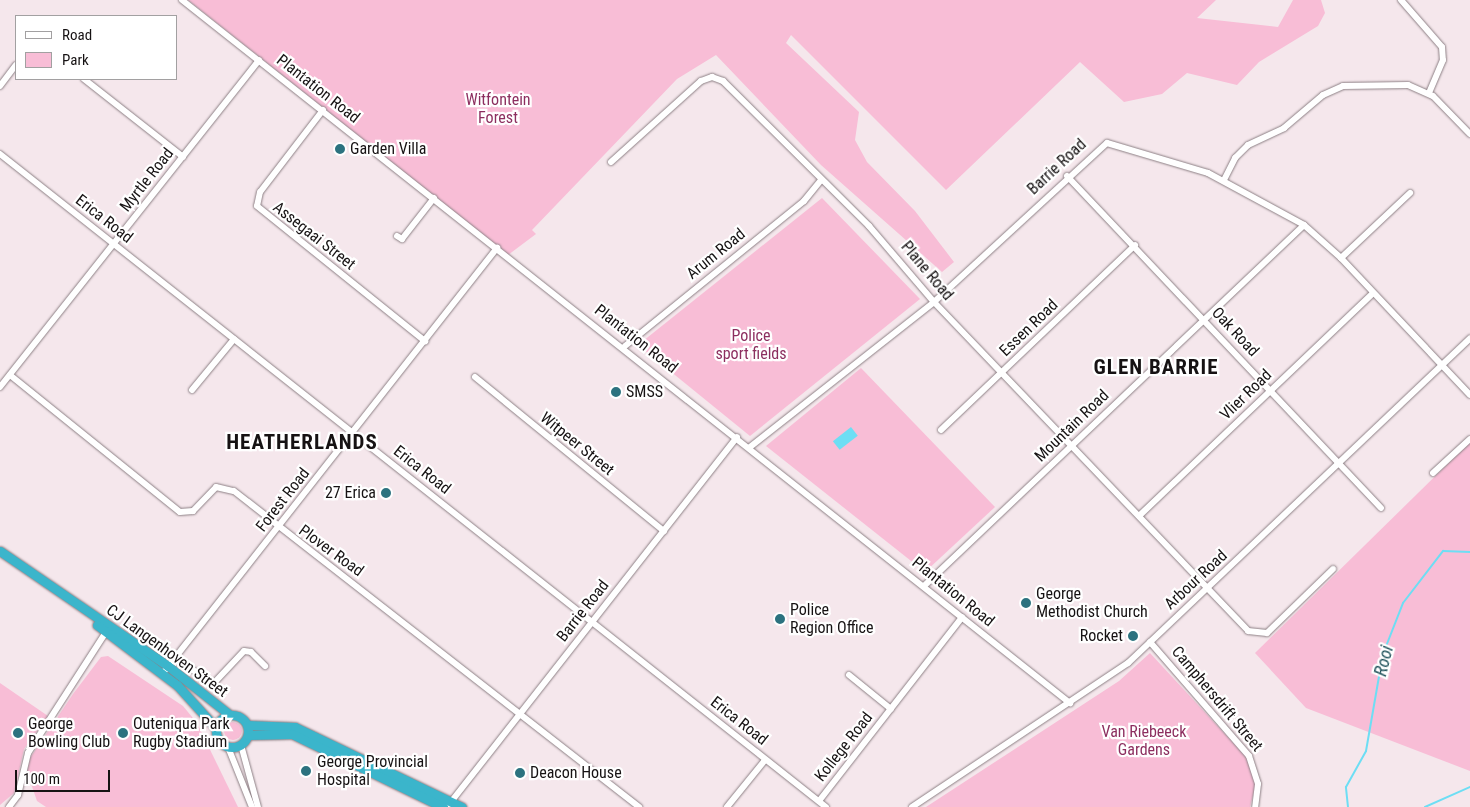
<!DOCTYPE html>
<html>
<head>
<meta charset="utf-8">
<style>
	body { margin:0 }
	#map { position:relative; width:1470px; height:807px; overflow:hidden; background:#f5e7ec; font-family:"Roboto Condensed",sans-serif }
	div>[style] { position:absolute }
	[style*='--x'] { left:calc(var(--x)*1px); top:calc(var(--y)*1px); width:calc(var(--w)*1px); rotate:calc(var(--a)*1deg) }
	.green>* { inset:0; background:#f8bdd6 }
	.round { border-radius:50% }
	.water>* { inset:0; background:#6ddef4; transform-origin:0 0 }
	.stream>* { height:2px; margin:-1px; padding:0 1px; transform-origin:1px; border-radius:1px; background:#6ddef4 }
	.roads { filter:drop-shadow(0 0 1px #8d8085) drop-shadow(0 0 1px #8d8085) }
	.minor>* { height:6px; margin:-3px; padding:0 3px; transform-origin:3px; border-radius:3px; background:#fff }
	.highway>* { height:9px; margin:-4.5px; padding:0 4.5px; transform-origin:4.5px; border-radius:4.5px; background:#3bb5cb }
	.highway>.ring { margin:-4.5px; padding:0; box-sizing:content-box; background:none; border:9px solid #3bb5cb; border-radius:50% }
	.dots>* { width:14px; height:14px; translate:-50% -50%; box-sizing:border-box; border:2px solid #fff; border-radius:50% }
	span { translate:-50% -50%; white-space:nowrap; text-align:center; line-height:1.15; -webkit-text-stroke:4.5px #fff; paint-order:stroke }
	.street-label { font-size:16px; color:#161213 }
	.park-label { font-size:16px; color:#8c2e5f }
	.poi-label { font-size:16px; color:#161213 }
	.left { translate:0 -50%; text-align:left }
	.right { translate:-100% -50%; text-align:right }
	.water-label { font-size:18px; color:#1f515a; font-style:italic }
	.district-label { font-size:21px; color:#161213; font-weight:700; letter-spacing:1px }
	.legend { position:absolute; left:15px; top:15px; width:162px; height:65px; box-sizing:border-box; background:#fff; border:1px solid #a2a0a1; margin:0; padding:6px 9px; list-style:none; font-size:15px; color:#161213 }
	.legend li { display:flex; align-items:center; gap:10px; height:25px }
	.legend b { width:25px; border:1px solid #a2a0a1 }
	.scale { position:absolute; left:15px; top:770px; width:95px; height:22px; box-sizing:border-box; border:2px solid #161213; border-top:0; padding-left:6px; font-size:15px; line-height:18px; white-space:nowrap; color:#161213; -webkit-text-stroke:4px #fff; paint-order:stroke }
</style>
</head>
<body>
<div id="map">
	<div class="green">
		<i style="clip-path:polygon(188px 0,1216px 0,1197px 18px,1278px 27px,1293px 0,1321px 0,1325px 13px,1318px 26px,1259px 62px,1237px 85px,1187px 73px,1162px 94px,1124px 102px,1080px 62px,946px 190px,791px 35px,786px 43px,859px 112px,855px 140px,867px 162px,915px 211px,954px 262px,942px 272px,821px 165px,716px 55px,677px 79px,532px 230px,536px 234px,508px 255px)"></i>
		<i style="clip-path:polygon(822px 198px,920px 299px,750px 436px,638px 345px)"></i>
		<i style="clip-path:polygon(861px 368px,995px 507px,925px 572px,766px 446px)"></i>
		<i style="clip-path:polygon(1470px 442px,1470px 771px,1306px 708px,1255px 653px)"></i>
		<i style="clip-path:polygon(1150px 653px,1248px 759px,1257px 780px,1250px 807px,926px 807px,1119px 681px)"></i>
		<i style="clip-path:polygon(108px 656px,183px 706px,197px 723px,238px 807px,46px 807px,37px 801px,27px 772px,30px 758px,73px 694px,101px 657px)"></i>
		<i style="clip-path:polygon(0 683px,48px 716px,24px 749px,14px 793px,0 805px)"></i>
		<i class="round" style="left:224px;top:722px;width:18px;height:18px"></i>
	</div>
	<div class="water">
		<i style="left:851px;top:427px;width:11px;height:23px;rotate:52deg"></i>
	</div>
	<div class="stream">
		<i style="--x:1348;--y:807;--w:20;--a:-96"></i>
		<i style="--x:1346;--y:787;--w:41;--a:-60.9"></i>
		<i style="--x:1366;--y:751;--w:98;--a:-80.1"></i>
		<i style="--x:1383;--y:654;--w:55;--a:-68.6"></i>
		<i style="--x:1403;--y:603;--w:66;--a:-52.4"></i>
		<i style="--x:1443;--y:551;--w:27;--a:2"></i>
		<i style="--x:1425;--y:807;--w:49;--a:-24"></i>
	</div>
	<div class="roads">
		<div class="minor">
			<i style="--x:182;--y:0;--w:1133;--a:38.37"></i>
			<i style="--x:1401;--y:0;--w:62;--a:48.9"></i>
			<i style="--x:1442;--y:47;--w:13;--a:86"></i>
			<i style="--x:1443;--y:60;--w:36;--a:113"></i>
			<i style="--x:84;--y:79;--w:126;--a:38.2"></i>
			<i style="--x:0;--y:86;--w:26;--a:-53"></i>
			<i style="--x:323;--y:110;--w:103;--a:127.5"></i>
			<i style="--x:260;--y:192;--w:14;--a:102"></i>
			<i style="--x:257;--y:206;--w:216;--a:38.8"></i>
			<i style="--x:0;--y:154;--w:1053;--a:38.33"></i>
			<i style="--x:611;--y:162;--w:121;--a:-42"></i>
			<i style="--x:701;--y:81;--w:12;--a:-20"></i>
			<i style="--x:712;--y:77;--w:12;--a:20"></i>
			<i style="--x:723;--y:81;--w:206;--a:44.8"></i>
			<i style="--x:869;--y:226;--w:100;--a:49.5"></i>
			<i style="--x:934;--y:302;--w:455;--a:46.3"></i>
			<i style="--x:1248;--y:631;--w:19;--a:6"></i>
			<i style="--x:1267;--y:633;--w:92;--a:-44.1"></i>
			<i style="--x:1067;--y:176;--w:457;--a:46.6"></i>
			<i style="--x:1224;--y:180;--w:25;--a:-63"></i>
			<i style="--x:1235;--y:158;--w:18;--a:-45"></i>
			<i style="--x:1248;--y:145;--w:40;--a:-25"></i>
			<i style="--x:1284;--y:128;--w:51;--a:-40.2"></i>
			<i style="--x:1323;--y:95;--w:22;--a:-24"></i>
			<i style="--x:1343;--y:86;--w:65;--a:-0.9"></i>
			<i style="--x:1408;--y:85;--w:27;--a:24"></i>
			<i style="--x:1433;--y:96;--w:53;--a:45.8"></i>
			<i style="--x:397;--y:236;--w:6;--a:31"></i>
			<i style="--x:402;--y:239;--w:52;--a:-52"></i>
			<i style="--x:1341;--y:258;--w:95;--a:-43.3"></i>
			<i style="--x:625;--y:346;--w:230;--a:-39"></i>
			<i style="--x:804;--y:201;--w:27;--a:-51"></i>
			<i style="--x:10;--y:375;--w:218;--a:38.9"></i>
			<i style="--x:180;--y:512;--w:13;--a:-4"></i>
			<i style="--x:193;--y:511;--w:33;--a:-46"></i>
			<i style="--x:216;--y:487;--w:18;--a:13"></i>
			<i style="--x:234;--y:491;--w:514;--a:37.96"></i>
			<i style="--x:475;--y:377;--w:244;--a:39.2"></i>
			<i style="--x:0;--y:387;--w:417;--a:-51.6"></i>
			<i style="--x:192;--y:390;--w:66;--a:-50.5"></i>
			<i style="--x:941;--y:430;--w:268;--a:-43.6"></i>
			<i style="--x:750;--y:447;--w:234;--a:-38.2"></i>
			<i style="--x:934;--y:302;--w:235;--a:-42.6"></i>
			<i style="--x:1107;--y:143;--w:105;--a:16.5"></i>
			<i style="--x:1208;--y:173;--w:109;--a:28.4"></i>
			<i style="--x:1304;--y:225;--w:50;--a:41.7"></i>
			<i style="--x:1341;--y:258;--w:188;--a:46.7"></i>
			<i style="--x:1433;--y:473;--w:50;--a:-42.6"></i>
			<i style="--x:1139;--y:516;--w:323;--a:-43.6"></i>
			<i style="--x:924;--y:586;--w:524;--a:-43.53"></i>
			<i style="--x:1150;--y:642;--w:151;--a:49"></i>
			<i style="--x:1249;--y:756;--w:29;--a:72"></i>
			<i style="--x:1258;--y:784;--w:23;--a:97"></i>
			<i style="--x:176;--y:658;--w:45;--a:35.1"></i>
			<i style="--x:213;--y:684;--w:45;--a:-46.8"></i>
			<i style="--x:244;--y:651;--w:7;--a:8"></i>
			<i style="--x:251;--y:652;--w:20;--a:45"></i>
			<i style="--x:163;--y:673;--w:541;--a:-51.84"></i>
			<i style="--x:849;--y:675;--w:54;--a:39"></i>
			<i style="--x:241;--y:745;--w:64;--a:74.7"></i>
			<i style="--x:228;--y:747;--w:65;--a:68.2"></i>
			<i style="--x:819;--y:801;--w:233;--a:-52.1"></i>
			<i style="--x:9;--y:807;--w:15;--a:-53"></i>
			<i style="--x:18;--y:795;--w:43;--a:-76.6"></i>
			<i style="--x:28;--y:753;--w:148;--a:-57.2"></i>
			<i style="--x:447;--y:807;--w:470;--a:-51.9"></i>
			<i style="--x:727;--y:807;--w:60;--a:-51"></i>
			<i style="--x:912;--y:807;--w:260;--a:-33.7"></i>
			<i style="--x:1128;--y:663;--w:472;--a:-43.5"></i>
		</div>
		<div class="highway">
			<i style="--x:0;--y:551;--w:204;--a:34.4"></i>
			<i style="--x:168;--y:666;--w:79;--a:38.3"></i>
			<i style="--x:97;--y:625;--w:100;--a:36.9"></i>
			<i style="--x:177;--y:685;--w:58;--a:47.8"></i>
			<i class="ring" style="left:216px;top:715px;width:23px;height:23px"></i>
			<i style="--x:247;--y:725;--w:48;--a:2.4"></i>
			<i style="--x:295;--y:727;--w:185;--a:25.6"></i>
			<i style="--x:248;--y:735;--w:44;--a:-1.3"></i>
			<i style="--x:292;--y:734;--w:168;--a:25.8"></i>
		</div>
	</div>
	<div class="dots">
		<i style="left:340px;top:149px;background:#2c727f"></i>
		<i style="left:616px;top:392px;background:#2c727f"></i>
		<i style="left:386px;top:493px;background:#2c727f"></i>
		<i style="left:1026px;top:603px;background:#2c727f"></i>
		<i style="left:780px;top:619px;background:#2c727f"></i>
		<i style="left:1133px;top:636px;background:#2c727f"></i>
		<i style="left:18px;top:733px;background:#2c727f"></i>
		<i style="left:123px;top:733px;background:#2c727f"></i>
		<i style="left:306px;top:771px;background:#2c727f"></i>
		<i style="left:520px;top:773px;background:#2c727f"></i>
	</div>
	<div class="street-label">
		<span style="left:318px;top:89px;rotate:38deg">Plantation Road</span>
		<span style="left:1057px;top:167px;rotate:-43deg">Barrie Road</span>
		<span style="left:147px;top:180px;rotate:-52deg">Myrtle Road</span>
		<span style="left:104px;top:219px;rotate:38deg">Erica Road</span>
		<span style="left:314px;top:236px;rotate:38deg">Assegaai Street</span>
		<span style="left:716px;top:254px;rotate:-39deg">Arum Road</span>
		<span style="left:927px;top:271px;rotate:50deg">Plane Road</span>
		<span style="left:1029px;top:328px;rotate:-44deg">Essen Road</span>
		<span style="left:1235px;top:332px;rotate:47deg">Oak Road</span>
		<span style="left:636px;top:339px;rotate:38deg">Plantation Road</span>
		<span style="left:1246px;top:395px;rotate:-44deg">Vlier Road</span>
		<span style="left:1072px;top:426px;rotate:-44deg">Mountain Road</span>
		<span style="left:577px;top:444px;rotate:39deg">Witpeer Street</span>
		<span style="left:422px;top:470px;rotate:38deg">Erica Road</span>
		<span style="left:283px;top:500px;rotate:-52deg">Forest Road</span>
		<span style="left:331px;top:551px;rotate:36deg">Plover Road</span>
		<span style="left:1196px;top:580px;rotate:-43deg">Arbour Road</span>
		<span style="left:953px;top:592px;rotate:39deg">Plantation Road</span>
		<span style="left:583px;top:611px;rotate:-52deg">Barrie Road</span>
		<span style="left:167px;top:651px;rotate:36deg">CJ Langenhoven Street</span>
		<span style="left:1217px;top:699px;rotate:50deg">Camphersdrift Street</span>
		<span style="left:739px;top:721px;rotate:38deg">Erica Road</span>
		<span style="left:844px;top:747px;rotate:-52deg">Kollege Road</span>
	</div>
	<div class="park-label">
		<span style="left:498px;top:109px">Witfontein<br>Forest</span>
		<span style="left:751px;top:345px">Police<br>sport fields</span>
		<span style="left:1144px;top:741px">Van Riebeeck<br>Gardens</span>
	</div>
	<div class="poi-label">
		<span class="left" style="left:350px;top:149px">Garden Villa</span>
		<span class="left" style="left:626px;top:392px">SMSS</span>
		<span class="right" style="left:376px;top:493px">27 Erica</span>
		<span class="left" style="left:1036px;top:603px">George<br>Methodist Church</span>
		<span class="left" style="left:790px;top:619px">Police<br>Region Office</span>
		<span class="right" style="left:1123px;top:636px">Rocket</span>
		<span class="left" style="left:28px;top:733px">George<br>Bowling Club</span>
		<span class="left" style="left:133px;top:733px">Outeniqua Park<br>Rugby Stadium</span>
		<span class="left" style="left:317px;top:771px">George Provincial<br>Hospital</span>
		<span class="left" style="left:530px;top:773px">Deacon House</span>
	</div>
	<div class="water-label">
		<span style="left:1384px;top:661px;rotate:-76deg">Rooi</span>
	</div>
	<div class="district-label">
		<span style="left:1156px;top:367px">GLEN BARRIE</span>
		<span style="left:302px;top:442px">HEATHERLANDS</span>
	</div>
	<ul class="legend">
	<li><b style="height:6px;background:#fff"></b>Road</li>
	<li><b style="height:14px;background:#f8bdd6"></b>Park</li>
	</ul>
	<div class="scale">100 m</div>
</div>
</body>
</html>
